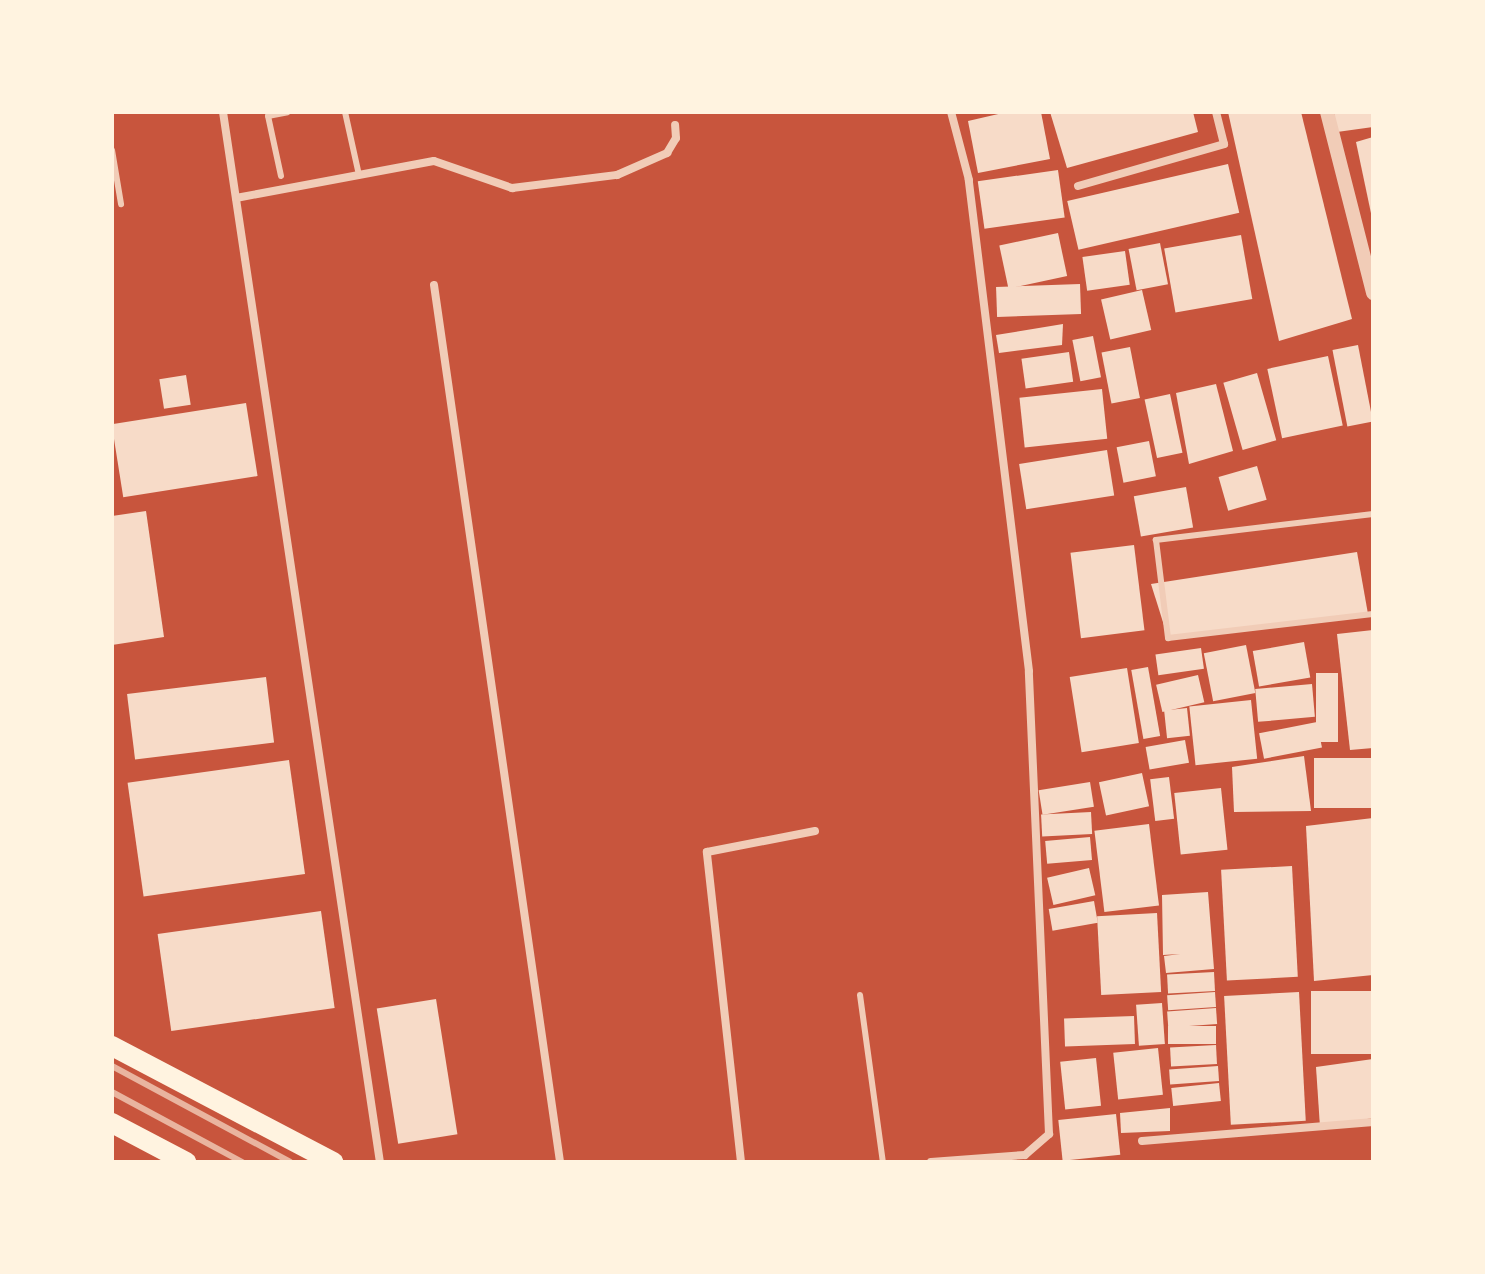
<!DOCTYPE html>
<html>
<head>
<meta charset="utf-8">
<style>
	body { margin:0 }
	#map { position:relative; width:1485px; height:1274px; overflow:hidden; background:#c8553d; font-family:Helvetica,sans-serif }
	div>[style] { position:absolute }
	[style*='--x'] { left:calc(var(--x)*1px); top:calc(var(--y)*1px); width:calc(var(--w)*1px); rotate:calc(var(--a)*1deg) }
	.building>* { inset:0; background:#f7dbc8; transform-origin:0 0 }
	.service>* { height:6px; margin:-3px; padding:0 3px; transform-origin:3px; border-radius:3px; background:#f1ccb7 }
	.minor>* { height:8px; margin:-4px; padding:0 4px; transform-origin:4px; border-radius:4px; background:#f1ccb7 }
	.tertiary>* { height:14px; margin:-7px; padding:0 7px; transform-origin:7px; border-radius:7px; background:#f1ccb7 }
	.primary>* { height:20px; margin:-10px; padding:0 10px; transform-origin:10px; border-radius:10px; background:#fff3e0 }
	.rail>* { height:6px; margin:-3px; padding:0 3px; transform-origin:3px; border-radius:3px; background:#e9b49f }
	span { translate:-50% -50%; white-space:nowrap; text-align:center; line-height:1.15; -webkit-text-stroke:8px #fff3e0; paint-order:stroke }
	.frame { position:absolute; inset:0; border:114px solid #fff3e0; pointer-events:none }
</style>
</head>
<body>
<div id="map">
	<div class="building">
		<i style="clip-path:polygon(1007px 112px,1041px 112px,1050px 159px,978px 173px,968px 121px)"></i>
		<i style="clip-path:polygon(1050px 112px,1193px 112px,1198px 132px,1067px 168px)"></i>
		<i style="clip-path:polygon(1228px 112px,1301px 112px,1352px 319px,1279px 341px)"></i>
		<i style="clip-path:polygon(1334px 112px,1373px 112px,1373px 127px,1337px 132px)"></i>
		<i style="clip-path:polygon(1373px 137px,1373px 218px,1372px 218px,1356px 142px)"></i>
		<i style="left:1228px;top:164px;width:50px;height:165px;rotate:77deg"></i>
		<i style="left:1058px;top:170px;width:48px;height:81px;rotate:82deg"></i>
		<i style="left:1058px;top:233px;width:44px;height:60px;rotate:78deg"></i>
		<i style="left:1241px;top:235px;width:65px;height:78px;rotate:80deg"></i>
		<i style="left:1160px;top:243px;width:42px;height:32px;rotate:79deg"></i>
		<i style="left:1125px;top:251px;width:34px;height:43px;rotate:82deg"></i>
		<i style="left:1080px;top:284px;width:30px;height:84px;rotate:88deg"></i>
		<i style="left:1142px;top:290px;width:41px;height:42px;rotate:77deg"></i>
		<i style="clip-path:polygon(1063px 324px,1062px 345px,999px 353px,996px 335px)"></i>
		<i style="left:1093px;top:336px;width:42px;height:21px;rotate:79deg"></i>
		<i style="left:1358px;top:345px;width:78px;height:26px;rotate:79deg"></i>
		<i style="left:1130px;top:347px;width:52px;height:29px;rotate:79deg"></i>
		<i style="left:1069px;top:352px;width:30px;height:48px;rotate:82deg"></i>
		<i style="left:1328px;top:356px;width:71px;height:62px;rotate:78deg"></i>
		<i style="left:1257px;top:373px;width:70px;height:35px;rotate:74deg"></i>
		<i style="left:186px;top:375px;width:30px;height:27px;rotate:81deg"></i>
		<i style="clip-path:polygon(1216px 384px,1233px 451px,1189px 464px,1176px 393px)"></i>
		<i style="left:1102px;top:389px;width:50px;height:83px;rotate:84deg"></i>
		<i style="left:1170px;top:394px;width:60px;height:26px;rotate:78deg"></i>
		<i style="left:246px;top:403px;width:74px;height:136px;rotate:81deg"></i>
		<i style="left:1149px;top:441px;width:36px;height:33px;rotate:79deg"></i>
		<i style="left:1107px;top:450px;width:46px;height:89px;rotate:81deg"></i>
		<i style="left:1257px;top:466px;width:35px;height:40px;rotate:74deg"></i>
		<i style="left:1186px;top:487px;width:41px;height:53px;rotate:80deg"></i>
		<i style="clip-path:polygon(146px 511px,164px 637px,112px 645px,112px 516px)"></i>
		<i style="left:1134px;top:545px;width:86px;height:64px;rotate:83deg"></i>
		<i style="clip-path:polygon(1357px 552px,1368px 614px,1168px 638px,1151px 584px)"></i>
		<i style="clip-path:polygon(1373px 630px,1373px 748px,1350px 750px,1337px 634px)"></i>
		<i style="left:1304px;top:642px;width:36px;height:52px;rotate:80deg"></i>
		<i style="left:1246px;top:645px;width:49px;height:43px;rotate:79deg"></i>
		<i style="left:1201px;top:648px;width:21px;height:46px;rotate:82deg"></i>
		<i style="left:1148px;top:667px;width:70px;height:17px;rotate:80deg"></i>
		<i style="left:1127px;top:668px;width:76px;height:58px;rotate:81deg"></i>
		<i style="left:1316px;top:673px;width:22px;height:69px"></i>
		<i style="left:1198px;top:675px;width:28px;height:43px;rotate:77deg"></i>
		<i style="left:266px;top:677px;width:66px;height:140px;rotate:83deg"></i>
		<i style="left:1312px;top:684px;width:33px;height:57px;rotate:85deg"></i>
		<i style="left:1251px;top:700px;width:59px;height:62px;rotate:84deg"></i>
		<i style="left:1187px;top:708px;width:28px;height:23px;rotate:84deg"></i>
		<i style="left:1317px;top:722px;width:26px;height:59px;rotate:79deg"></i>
		<i style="left:1185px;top:740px;width:23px;height:40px;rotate:80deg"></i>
		<i style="clip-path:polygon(1304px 756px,1311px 811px,1234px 812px,1232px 767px)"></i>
		<i style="left:1373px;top:758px;width:50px;height:59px;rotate:90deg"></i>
		<i style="left:289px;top:760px;width:115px;height:163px;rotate:82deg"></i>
		<i style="left:1142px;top:773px;width:34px;height:44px;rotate:78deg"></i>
		<i style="left:1169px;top:777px;width:42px;height:19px;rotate:83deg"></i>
		<i style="left:1090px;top:782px;width:25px;height:52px;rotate:81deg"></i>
		<i style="left:1221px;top:788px;width:62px;height:47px;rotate:84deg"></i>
		<i style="left:1091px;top:812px;width:22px;height:50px;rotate:87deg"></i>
		<i style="clip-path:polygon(1373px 818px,1373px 975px,1314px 981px,1306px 826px)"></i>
		<i style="left:1149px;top:824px;width:82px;height:55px;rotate:83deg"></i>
		<i style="left:1090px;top:837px;width:23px;height:45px;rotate:85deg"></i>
		<i style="left:1292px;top:866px;width:111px;height:71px;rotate:87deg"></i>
		<i style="left:1089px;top:868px;width:28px;height:43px;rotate:77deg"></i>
		<i style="clip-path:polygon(1208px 892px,1214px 969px,1166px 973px,1164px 956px,1180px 954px,1163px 955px,1162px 895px)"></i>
		<i style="left:1094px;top:901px;width:22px;height:46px;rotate:80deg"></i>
		<i style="left:321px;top:911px;width:98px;height:165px;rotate:82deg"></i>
		<i style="left:1157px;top:913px;width:79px;height:60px;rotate:87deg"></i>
		<i style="left:1214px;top:972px;width:19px;height:47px;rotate:87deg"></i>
		<i style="left:1373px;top:991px;width:63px;height:62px;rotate:90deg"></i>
		<i style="left:1215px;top:992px;width:15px;height:48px;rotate:86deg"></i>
		<i style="left:1299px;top:992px;width:129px;height:75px;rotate:87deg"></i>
		<i style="left:436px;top:999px;width:137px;height:60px;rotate:81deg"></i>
		<i style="left:1162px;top:1003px;width:41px;height:26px;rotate:86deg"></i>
		<i style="left:1216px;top:1008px;width:16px;height:49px;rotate:86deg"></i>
		<i style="left:1134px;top:1016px;width:28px;height:70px;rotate:88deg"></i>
		<i style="left:1216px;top:1026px;width:18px;height:48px;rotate:90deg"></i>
		<i style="left:1216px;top:1045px;width:19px;height:46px;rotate:87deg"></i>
		<i style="left:1158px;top:1048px;width:47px;height:45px;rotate:84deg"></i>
		<i style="left:1096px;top:1058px;width:48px;height:36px;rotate:84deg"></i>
		<i style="clip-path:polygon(1373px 1059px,1373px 1118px,1320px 1127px,1316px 1067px)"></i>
		<i style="left:1218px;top:1066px;width:15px;height:49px;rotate:86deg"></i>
		<i style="left:1219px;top:1083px;width:18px;height:48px;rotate:84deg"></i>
		<i style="clip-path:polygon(1170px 1108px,1170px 1131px,1121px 1133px,1120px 1113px)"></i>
		<i style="left:1116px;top:1114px;width:41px;height:58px;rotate:84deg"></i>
	</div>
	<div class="service">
		<i style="--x:345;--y:112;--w:65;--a:77.5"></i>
		<i style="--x:112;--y:150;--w:55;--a:80.5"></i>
		<i style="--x:281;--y:176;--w:61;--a:-102.2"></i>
		<i style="--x:268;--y:116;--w:20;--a:-11"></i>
		<i style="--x:1373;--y:514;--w:219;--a:173.2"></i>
		<i style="--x:1156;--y:540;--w:99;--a:83"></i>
		<i style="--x:1168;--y:638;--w:206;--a:-6.7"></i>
		<i style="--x:860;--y:995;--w:169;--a:82.2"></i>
	</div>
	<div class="minor">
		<i style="--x:223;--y:112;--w:1062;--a:81.5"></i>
		<i style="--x:1078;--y:186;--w:152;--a:-16"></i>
		<i style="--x:1224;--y:144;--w:33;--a:-104"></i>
		<i style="--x:236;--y:198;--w:201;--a:-10.6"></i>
		<i style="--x:434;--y:161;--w:83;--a:19.1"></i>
		<i style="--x:512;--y:188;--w:106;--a:-7.1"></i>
		<i style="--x:617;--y:175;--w:55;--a:-23.7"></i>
		<i style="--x:667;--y:153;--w:17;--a:-59"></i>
		<i style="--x:676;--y:138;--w:13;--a:-94"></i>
		<i style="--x:434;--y:285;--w:886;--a:81.82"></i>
		<i style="--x:1142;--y:1141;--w:232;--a:-4.7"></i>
		<i style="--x:741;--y:1162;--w:312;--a:-96.3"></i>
		<i style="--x:707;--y:852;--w:110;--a:-11"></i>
		<i style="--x:931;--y:1162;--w:94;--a:-4.3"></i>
		<i style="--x:1025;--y:1155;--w:32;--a:-41"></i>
		<i style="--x:1049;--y:1134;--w:463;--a:-92.5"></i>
		<i style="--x:1029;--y:671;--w:495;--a:-97"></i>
		<i style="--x:969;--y:180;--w:70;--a:-104.8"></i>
	</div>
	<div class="tertiary">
		<i style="--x:1327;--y:112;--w:187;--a:75.7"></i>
	</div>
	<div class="primary">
		<i style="--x:112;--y:1046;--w:250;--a:27.7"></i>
		<i style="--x:112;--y:1123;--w:84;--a:27.8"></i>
	</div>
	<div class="rail">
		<i style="--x:112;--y:1066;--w:202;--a:28.3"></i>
		<i style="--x:112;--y:1092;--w:148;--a:28.3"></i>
	</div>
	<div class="frame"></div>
</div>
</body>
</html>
